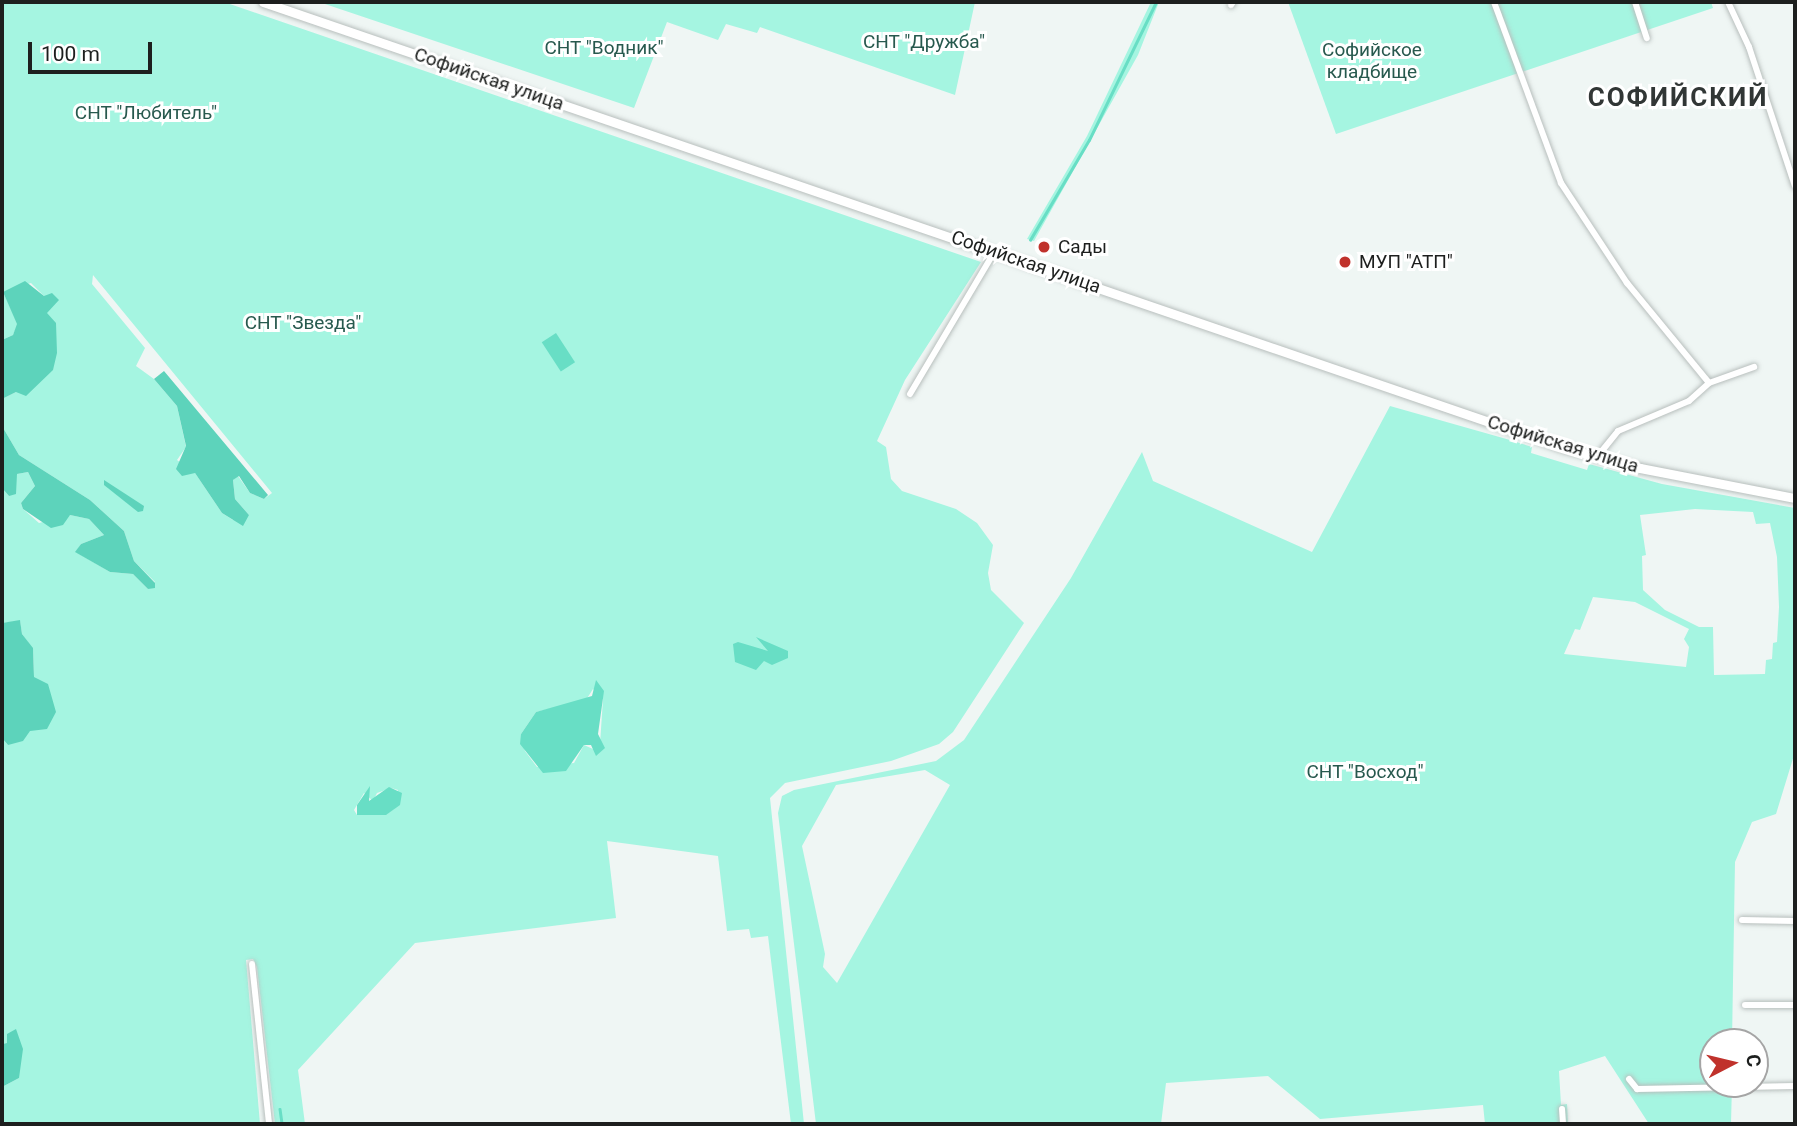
<!DOCTYPE html>
<html>
<head>
<meta charset="utf-8">
<style>
	body { margin:0 }
	#map { position:relative; width:1797px; height:1126px; overflow:hidden; background:#eff6f4; font-family:Roboto,sans-serif }
	div>[style] { position:absolute }
	[style*='--x'] { left:calc(var(--x)*1px); top:calc(var(--y)*1px); width:calc(var(--w)*1px); rotate:calc(var(--a)*1deg) }
	.green>* { inset:0; background:#a5f5e1 }
	.forest>* { inset:0; background:#5dd3bb }
	.water>* { inset:0; background:#68dec5; transform-origin:0 0 }
	.stream>* { height:2.5px; margin:-1.25px; padding:0 1.25px; transform-origin:1.25px; border-radius:1.25px; background:#68dec5 }
	.roads { filter:drop-shadow(0 0 2px #b8bfbd) drop-shadow(0 0 2px #b8bfbd) }
	.street>* { height:6px; margin:-3px; padding:0 3px; transform-origin:3px; border-radius:3px; background:#fff }
	.secondary>* { height:9px; margin:-4.5px; padding:0 4.5px; transform-origin:4.5px; border-radius:4.5px; background:#fff }
	.dots>* { width:19px; height:19px; translate:-50% -50%; box-sizing:border-box; border:4px solid #fff; border-radius:50% }
	span { translate:-50% -50%; white-space:nowrap; text-align:center; line-height:1.15; -webkit-text-stroke:6px #fff; paint-order:stroke }
	.park-label { font-size:19px; color:#27594e }
	.street-label { font-size:19px; color:#1d1f1e }
	.poi-label { font-size:19px; color:#1d1f1e }
	.left { translate:0 -50%; text-align:left }
	.district-label { font-size:26px; color:#313635; font-weight:700; letter-spacing:2px }
	.frame { position:absolute; inset:0; border:4px solid #1d1f1e; pointer-events:none }
	.north { position:absolute; left:1699px; top:1028px; width:70px; height:70px; box-sizing:border-box; background:#fff; border:2px solid #a5a5a5; border-radius:50%; rotate:83deg; font-size:19px; font-weight:700; line-height:28px; text-align:center; color:#1d1f1e }
	.north::after { content:''; display:block; margin:auto; width:24px; height:32px; background:#c0322c; clip-path:polygon(50% 0,100% 100%,50% 72%,0 100%) }
	.scale { position:absolute; left:28px; top:42px; width:124px; height:32px; box-sizing:border-box; border:4px solid #1d1f1e; border-top:0; padding-left:9px; font-size:21px; line-height:24px; white-space:nowrap; color:#1d1f1e; -webkit-text-stroke:5px #fff; paint-order:stroke }
</style>
</head>
<body>
<div id="map">
	<div class="green">
		<i style="clip-path:polygon(evenodd,2px 2px,224px 2px,981px 262px,905px 380px,877px 441px,886px 447px,891px 479px,902px 491px,956px 509px,977px 523px,993px 545px,988px 573px,991px 590px,1024px 623px,953px 732px,939px 744px,891px 761px,785px 783px,770px 798px,804px 1124px,791px 1124px,768px 936px,751px 938px,749px 929px,727px 931px,718px 856px,607px 841px,616px 918px,415px 943px,298px 1070px,305px 1124px,275px 1124px,257px 967px,253px 959px,246px 960px,247px 971px,260px 1124px,2px 1124px,2px 1087px,19px 1078px,7px 1043px,2px 1044px,2px 738px,8px 745px,34px 677px,33px 649px,22px 634px,20px 621px,2px 623px,2px 488px,9px 496px,17px 474px,28px 472px,35px 486px,21px 503px,23px 509px,39px 523px,70px 515px,89px 519px,104px 535px,81px 544px,76px 552px,110px 572px,133px 574px,148px 589px,155px 582px,134px 561px,124px 531px,90px 500px,19px 455px,2px 426px,2px 399px,16px 392px,47px 313px,44px 296px,31px 283px,3px 292px,18px 324px,13px 335px,2px 340px,2px 2px,93px 275px,272px 493px,264px 499px,250px 493px,238px 476px,233px 480px,235px 499px,249px 515px,233px 520px,222px 513px,195px 473px,177px 460px,186px 447px,177px 406px,154px 379px,136px 366px,145px 348px,92px 284px,93px 275px,2px 2px,593px 689px,603px 699px,600px 744px,593px 749px,584px 745px,574px 763px,537px 767px,525px 751px,521px 734px,536px 712px,586px 700px,593px 689px,2px 2px,391px 788px,398px 790px,394px 809px,385px 815px,357px 815px,354px 810px,364px 793px,373px 801px,377px 793px,391px 788px)"></i>
		<i style="clip-path:polygon(319px 2px,975px 2px,955px 95px,760px 27px,757px 33px,726px 24px,718px 40px,667px 22px,634px 108px)"></i>
		<i style="clip-path:polygon(1151px 2px,1159px 2px,1138px 55px,1034px 241px,1027px 239px,1087px 136px)"></i>
		<i style="clip-path:polygon(1288px 2px,1711px 2px,1713px 8px,1336px 134px)"></i>
		<i style="clip-path:polygon(evenodd,1390px 406px,1510px 440px,1532px 447px,1531px 453px,1587px 470px,1589px 464px,1662px 484px,1795px 508px,1795px 752px,1776px 814px,1752px 822px,1735px 862px,1732px 1042px,1713px 1042px,1713px 1084px,1732px 1084px,1731px 1124px,1649px 1124px,1605px 1056px,1559px 1071px,1561px 1105px,1567px 1104px,1568px 1124px,1485px 1124px,1483px 1105px,1320px 1119px,1268px 1076px,1166px 1083px,1161px 1124px,816px 1124px,778px 813px,782px 796px,794px 790px,936px 761px,964px 740px,1071px 578px,1142px 452px,1153px 481px,1312px 552px,1390px 406px,1695px 509px,1753px 512px,1756px 524px,1770px 523px,1777px 557px,1779px 607px,1777px 642px,1773px 643px,1772px 659px,1766px 660px,1765px 674px,1714px 675px,1713px 627px,1699px 627px,1665px 610px,1643px 590px,1642px 556px,1646px 555px,1640px 515px,1695px 509px,1390px 406px,1593px 597px,1635px 602px,1689px 629px,1684px 639px,1689px 647px,1686px 667px,1564px 654px,1575px 629px,1580px 630px,1593px 597px,1390px 406px,925px 770px,950px 785px,837px 983px,823px 967px,825px 954px,802px 846px,836px 785px,925px 770px)"></i>
	</div>
	<div class="forest">
		<i style="clip-path:polygon(25px 281px,44px 296px,52px 293px,59px 300px,47px 313px,56px 323px,57px 353px,53px 370px,26px 396px,16px 392px,2px 399px,2px 340px,13px 335px,17px 324px,3px 292px)"></i>
		<i style="clip-path:polygon(164px 371px,268px 495px,264px 499px,250px 493px,239px 476px,233px 480px,235px 499px,249px 515px,243px 526px,222px 513px,195px 473px,182px 476px,176px 469px,186px 446px,177px 406px,154px 379px)"></i>
		<i style="clip-path:polygon(2px 426px,19px 455px,90px 500px,124px 531px,134px 561px,155px 583px,155px 588px,148px 589px,133px 574px,110px 572px,75px 552px,81px 544px,104px 535px,89px 519px,70px 515px,63px 525px,51px 528px,23px 509px,21px 503px,35px 486px,28px 472px,17px 474px,16px 494px,9px 496px,2px 488px)"></i>
		<i style="clip-path:polygon(104px 480px,144px 506px,143px 511px,138px 512px,104px 485px)"></i>
		<i style="clip-path:polygon(20px 620px,22px 634px,33px 648px,34px 677px,48px 684px,56px 712px,47px 729px,30px 731px,23px 741px,8px 745px,2px 738px,2px 623px)"></i>
		<i style="clip-path:polygon(16px 1029px,23px 1049px,19px 1078px,2px 1087px,2px 1044px,7px 1043px,7px 1034px)"></i>
	</div>
	<div class="water">
		<i style="left:556px;top:333px;width:35px;height:17px;rotate:57deg"></i>
		<i style="clip-path:polygon(756px 637px,788px 651px,788px 658px,772px 665px,764px 661px,756px 670px,735px 662px,733px 644px,738px 642px,768px 651px)"></i>
		<i style="clip-path:polygon(596px 680px,604px 691px,598px 734px,605px 748px,596px 756px,591px 745px,584px 745px,566px 771px,543px 773px,520px 744px,521px 734px,536px 712px,592px 696px)"></i>
		<i style="clip-path:polygon(370px 786px,369px 801px,389px 787px,402px 793px,400px 805px,386px 815px,357px 815px,357px 805px)"></i>
	</div>
	<div class="stream">
		<i style="--x:1030;--y:240;--w:116;--a:-59.5"></i>
		<i style="--x:1089;--y:140;--w:153;--a:-64.1"></i>
		<i style="--x:280;--y:1109;--w:15;--a:82"></i>
	</div>
	<div class="roads">
		<div class="street">
			<i style="--x:1494;--y:2;--w:193;--a:69.7"></i>
			<i style="--x:1561;--y:183;--w:120;--a:56.6"></i>
			<i style="--x:1627;--y:283;--w:129;--a:50.6"></i>
			<i style="--x:1635;--y:2;--w:38;--a:72"></i>
			<i style="--x:1728;--y:2;--w:50;--a:65"></i>
			<i style="--x:1749;--y:47;--w:146;--a:71.7"></i>
			<i style="--x:1231;--y:5;--w:4;--a:-56"></i>
			<i style="--x:910;--y:394;--w:166;--a:-59.3"></i>
			<i style="--x:1597;--y:457;--w:33;--a:-51"></i>
			<i style="--x:1618;--y:431;--w:77;--a:-22.9"></i>
			<i style="--x:1689;--y:401;--w:27;--a:-42"></i>
			<i style="--x:1709;--y:383;--w:48;--a:-19.6"></i>
			<i style="--x:1742;--y:920;--w:53;--a:1.1"></i>
			<i style="--x:252;--y:964;--w:161;--a:83.9"></i>
			<i style="--x:1745;--y:1005;--w:50;--a:0"></i>
			<i style="--x:1629;--y:1079;--w:13;--a:51"></i>
			<i style="--x:1637;--y:1089;--w:158;--a:-1.1"></i>
			<i style="--x:1562;--y:1109;--w:15;--a:86"></i>
		</div>
		<div class="secondary">
			<i style="--x:263;--y:2;--w:1376;--a:18.91"></i>
			<i style="--x:1565;--y:448;--w:78;--a:14.9"></i>
			<i style="--x:1640;--y:468;--w:158;--a:11"></i>
		</div>
	</div>
	<div class="dots">
		<i style="left:1044px;top:247px;background:#c0322c"></i>
		<i style="left:1345px;top:262px;background:#c0322c"></i>
	</div>
	<div class="park-label">
		<span style="left:924px;top:42px">СНТ "Дружба"</span>
		<span style="left:604px;top:48px">СНТ "Водник"</span>
		<span style="left:1372px;top:61px">Софийское<br>кладбище</span>
		<span style="left:146px;top:113px">СНТ "Любитель"</span>
		<span style="left:303px;top:323px">СНТ "Звезда"</span>
		<span style="left:1365px;top:772px">СНТ "Восход"</span>
	</div>
	<div class="street-label">
		<span style="left:489px;top:79px;rotate:19deg">Софийская улица</span>
		<span style="left:1026px;top:262px;rotate:19deg">Софийская улица</span>
		<span style="left:1563px;top:444px;rotate:17deg">Софийская улица</span>
	</div>
	<div class="poi-label">
		<span class="left" style="left:1058px;top:247px">Сады</span>
		<span class="left" style="left:1359px;top:262px">МУП "АТП"</span>
	</div>
	<div class="district-label">
		<span style="left:1678px;top:98px">СОФИЙСКИЙ</span>
	</div>
	<div class="frame"></div>
	<div class="north">С</div>
	<div class="scale">100 m</div>
</div>
</body>
</html>
